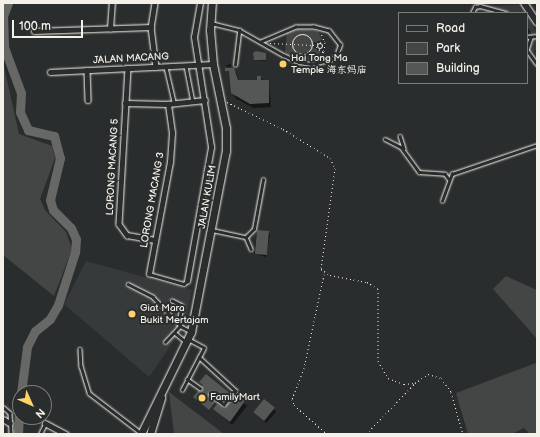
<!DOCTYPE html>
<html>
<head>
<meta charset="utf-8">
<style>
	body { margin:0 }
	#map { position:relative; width:540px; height:437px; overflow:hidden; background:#2a2d2e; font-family:"Balsamiq Sans","LXGW WenKai TC",sans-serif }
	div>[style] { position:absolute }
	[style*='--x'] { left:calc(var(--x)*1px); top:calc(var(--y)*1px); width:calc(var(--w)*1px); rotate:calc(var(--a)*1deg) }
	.built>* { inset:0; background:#373a3a }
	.green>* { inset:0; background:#444645 }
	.shadow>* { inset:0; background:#0007 }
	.river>* { height:9px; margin:-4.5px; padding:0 4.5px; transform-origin:4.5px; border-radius:4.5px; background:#676866 }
	.building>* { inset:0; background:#555756; transform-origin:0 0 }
	.path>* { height:1px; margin-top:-0.5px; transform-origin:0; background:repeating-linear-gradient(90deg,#f4f1e8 0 1px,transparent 0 4px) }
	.path>.ring { margin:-0.5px; padding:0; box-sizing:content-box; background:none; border:1px solid #f4f1e8; border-radius:50% }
	.roads { filter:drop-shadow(0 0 1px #f4f1e8) drop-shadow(0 0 1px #f4f1e8) }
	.service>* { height:2.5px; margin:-1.25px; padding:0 1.25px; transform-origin:1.25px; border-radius:1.25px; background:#2a2d2e }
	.minor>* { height:4.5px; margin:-2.25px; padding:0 2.25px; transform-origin:2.25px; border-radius:2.25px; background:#2a2d2e }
	.secondary>* { height:6px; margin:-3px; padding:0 3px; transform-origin:3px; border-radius:3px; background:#2a2d2e }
	.primary>* { height:7px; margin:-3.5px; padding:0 3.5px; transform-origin:3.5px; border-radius:3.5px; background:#2a2d2e }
	.dots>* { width:11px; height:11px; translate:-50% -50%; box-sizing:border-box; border:2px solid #2a2d2e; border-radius:50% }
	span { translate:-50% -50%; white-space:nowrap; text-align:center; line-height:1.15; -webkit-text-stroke:4px #2a2d2e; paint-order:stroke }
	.poi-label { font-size:10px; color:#f4f1e8 }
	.left { translate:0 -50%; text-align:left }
	.street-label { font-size:10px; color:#f4f1e8 }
	.frame { position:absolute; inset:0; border:4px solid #f4f1e8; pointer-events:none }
	.legend { position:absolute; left:398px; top:12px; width:130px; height:72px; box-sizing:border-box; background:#2a2d2e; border:1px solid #7b7b78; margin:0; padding:5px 7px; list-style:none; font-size:12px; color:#f4f1e8 }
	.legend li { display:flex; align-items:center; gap:8px; height:20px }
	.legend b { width:20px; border:1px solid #7b7b78 }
	.north { position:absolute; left:12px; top:385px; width:40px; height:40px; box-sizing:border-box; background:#2a2d2e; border:1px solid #7b7b78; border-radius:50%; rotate:135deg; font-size:11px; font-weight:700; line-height:16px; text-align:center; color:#f4f1e8 }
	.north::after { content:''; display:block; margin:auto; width:14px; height:18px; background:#ffd166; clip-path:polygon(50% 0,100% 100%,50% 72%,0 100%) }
	.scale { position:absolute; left:12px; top:20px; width:71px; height:18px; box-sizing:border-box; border:2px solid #f4f1e8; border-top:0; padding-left:5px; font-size:12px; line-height:14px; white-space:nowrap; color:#f4f1e8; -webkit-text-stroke:3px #2a2d2e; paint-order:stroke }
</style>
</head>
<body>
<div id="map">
	<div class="built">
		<i style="clip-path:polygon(518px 5px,524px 13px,484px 13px,490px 6px)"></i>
		<i style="clip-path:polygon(527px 18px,537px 32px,537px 49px,527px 56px)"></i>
		<i style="clip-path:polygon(86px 261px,192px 290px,185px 325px,149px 377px,64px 304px)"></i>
	</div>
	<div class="green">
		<i style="clip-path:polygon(299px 29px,318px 31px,322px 40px,312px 43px,312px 47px,321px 52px,315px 60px,295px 58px,285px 52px,287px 33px)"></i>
		<i style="clip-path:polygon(3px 62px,19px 134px,52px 146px,55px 158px,40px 199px,45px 210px,66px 232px,72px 249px,54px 296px,3px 255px)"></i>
		<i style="clip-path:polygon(506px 276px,537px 290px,537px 339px,493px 289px)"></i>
		<i style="clip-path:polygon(537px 358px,537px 434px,530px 434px,524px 428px,512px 434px,468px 434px,456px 393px,536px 363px)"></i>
		<i style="clip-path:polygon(169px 392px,224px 434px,174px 434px)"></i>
	</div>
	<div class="shadow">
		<i style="clip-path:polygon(527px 26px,531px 33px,528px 35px,527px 33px)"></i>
		<i style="clip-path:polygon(266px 55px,266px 61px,255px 60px)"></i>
		<i style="clip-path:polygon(231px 64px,231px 67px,227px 67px,226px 65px)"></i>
		<i style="clip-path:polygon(226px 69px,236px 72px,239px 81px,258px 81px,261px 77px,263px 81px,269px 81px,271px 107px,253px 108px,235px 98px,230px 72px)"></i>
		<i style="clip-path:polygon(257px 231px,270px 234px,266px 257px,254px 254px)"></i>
		<i style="clip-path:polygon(236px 395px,247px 406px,232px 425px,215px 409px,224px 410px)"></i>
		<i style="clip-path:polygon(274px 409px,276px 412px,266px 423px,254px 412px)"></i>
	</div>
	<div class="river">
		<i style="--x:8;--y:3;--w:14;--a:111"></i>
		<i style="--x:3;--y:16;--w:31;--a:88"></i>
		<i style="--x:4;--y:47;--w:49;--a:69.7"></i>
		<i style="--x:21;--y:93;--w:19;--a:93"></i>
		<i style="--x:20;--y:112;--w:20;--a:66"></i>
		<i style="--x:28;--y:130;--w:27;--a:13"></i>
		<i style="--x:54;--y:136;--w:23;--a:75"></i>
		<i style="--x:60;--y:158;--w:43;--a:103.4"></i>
		<i style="--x:50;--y:200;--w:10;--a:73"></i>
		<i style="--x:53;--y:210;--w:25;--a:45"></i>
		<i style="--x:71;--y:228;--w:12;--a:66"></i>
		<i style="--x:76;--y:239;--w:13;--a:94"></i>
		<i style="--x:75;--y:252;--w:56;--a:107.8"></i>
		<i style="--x:58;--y:305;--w:16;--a:120"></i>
		<i style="--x:50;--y:319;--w:19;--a:141"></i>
		<i style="--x:35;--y:331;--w:18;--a:117"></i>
		<i style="--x:27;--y:347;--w:46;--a:97.4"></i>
		<i style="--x:18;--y:434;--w:36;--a:-87"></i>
	</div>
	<div class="building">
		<i style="clip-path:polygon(256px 51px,266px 53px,266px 60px,254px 60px,253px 53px)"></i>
		<i style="clip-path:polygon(225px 68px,234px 68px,238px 80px,257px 80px,257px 76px,261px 76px,261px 80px,269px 80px,269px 103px,250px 104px,231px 93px,229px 71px,225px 71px)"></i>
		<i style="left:257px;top:230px;width:12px;height:24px;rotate:5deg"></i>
		<i style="clip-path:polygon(206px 374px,231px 394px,225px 402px,212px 392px,208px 397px,215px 402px,209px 410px,193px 397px,203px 385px,199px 382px)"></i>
		<i style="clip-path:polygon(236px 394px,245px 401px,230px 422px,213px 409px,217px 404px,224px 409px)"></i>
		<i style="left:264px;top:399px;width:14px;height:17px;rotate:39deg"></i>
	</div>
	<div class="path">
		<i class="ring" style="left:292px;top:34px;width:19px;height:19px"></i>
		<i style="--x:270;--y:43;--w:43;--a:2.7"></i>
		<i class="ring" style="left:317.5px;top:43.5px;width:4px;height:4px"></i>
		<i style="--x:323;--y:52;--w:12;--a:-145"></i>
		<i style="--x:313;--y:45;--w:12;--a:-20"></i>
		<i style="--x:318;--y:59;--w:10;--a:-53"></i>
		<i style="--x:324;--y:51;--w:8;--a:-83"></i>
		<i style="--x:325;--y:43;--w:11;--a:-112"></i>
		<i style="--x:227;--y:102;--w:62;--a:25.7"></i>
		<i style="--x:283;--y:129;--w:55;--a:31.7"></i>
		<i style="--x:330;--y:158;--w:11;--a:63"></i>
		<i style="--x:335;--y:168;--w:102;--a:97.9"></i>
		<i style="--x:321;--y:269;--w:11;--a:34"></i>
		<i style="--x:330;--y:275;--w:38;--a:11"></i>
		<i style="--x:367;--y:282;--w:13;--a:32"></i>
		<i style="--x:378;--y:289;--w:72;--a:90"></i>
		<i style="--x:378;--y:361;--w:20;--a:60"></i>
		<i style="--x:388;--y:378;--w:17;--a:21"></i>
		<i style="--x:404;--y:384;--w:11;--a:-5"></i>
		<i style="--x:415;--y:383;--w:16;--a:-35"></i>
		<i style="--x:428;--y:374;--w:14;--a:17"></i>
		<i style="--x:441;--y:378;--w:17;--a:54"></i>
		<i style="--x:451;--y:392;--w:44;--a:74.1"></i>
		<i style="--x:324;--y:274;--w:96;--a:102"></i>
		<i style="--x:304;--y:368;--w:33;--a:111"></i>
		<i style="--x:292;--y:399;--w:6;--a:72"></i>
		<i style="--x:294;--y:405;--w:44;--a:41.3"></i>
		<i style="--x:366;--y:434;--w:71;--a:-46.1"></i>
	</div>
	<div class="roads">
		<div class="service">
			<i style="--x:472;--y:13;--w:7;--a:-63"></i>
			<i style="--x:475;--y:7;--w:5;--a:-11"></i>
			<i style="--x:480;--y:6;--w:27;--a:15"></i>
			<i style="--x:211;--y:23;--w:29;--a:14"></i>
			<i style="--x:239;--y:30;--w:51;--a:29.6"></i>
			<i style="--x:283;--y:55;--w:17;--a:24"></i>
			<i style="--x:299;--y:62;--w:12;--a:9"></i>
			<i style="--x:311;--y:64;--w:19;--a:-12"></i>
			<i style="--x:330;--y:60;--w:7;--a:-34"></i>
			<i style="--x:336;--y:56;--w:12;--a:-70"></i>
			<i style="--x:340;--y:45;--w:18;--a:-128"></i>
			<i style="--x:329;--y:31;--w:16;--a:-165"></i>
			<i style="--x:314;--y:27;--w:18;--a:180"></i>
			<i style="--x:296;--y:27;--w:38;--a:157"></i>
			<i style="--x:527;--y:37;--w:10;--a:-6"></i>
			<i style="--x:531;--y:38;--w:13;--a:108"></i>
			<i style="--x:527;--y:50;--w:17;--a:54"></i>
			<i style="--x:235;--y:65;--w:35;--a:-83"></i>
			<i style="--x:186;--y:66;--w:36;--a:79"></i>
			<i style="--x:166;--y:67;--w:37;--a:77"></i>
			<i style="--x:400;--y:136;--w:13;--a:72"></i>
			<i style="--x:385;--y:139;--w:18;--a:27"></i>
			<i style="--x:401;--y:147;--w:31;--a:54"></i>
			<i style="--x:419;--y:172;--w:26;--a:4"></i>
			<i style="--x:445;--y:174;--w:6;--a:51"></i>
			<i style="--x:442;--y:201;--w:29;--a:-70"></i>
			<i style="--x:452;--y:174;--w:90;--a:-18.8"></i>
			<i style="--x:212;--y:230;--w:35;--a:12"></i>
			<i style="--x:246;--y:237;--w:13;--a:67"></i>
			<i style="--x:246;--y:237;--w:11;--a:-45"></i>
			<i style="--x:254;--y:229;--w:50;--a:-79.6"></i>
			<i style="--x:149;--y:274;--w:36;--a:16"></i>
			<i style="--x:184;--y:284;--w:4;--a:-45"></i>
			<i style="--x:128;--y:284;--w:28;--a:27"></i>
			<i style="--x:153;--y:297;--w:36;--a:46"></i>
			<i style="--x:180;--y:326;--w:11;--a:27"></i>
			<i style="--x:175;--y:333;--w:14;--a:39"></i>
			<i style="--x:165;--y:342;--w:22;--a:-47"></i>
			<i style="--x:180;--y:326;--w:4;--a:-124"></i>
			<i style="--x:178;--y:323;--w:17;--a:-77"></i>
			<i style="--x:182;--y:306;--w:11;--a:-153"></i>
			<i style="--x:80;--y:349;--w:17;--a:87"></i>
			<i style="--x:81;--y:366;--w:28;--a:73"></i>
			<i style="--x:89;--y:393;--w:66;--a:37.6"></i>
			<i style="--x:199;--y:357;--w:50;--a:42.6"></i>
			<i style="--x:236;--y:391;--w:18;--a:131"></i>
			<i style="--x:224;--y:405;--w:17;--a:-144"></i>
			<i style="--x:187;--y:379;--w:16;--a:35"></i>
			<i style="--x:182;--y:390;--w:47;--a:-62.4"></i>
			<i style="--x:204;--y:348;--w:17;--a:-152"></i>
			<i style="--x:3;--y:407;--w:9;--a:41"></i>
			<i style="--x:10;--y:413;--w:21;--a:87"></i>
			<i style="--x:40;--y:434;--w:11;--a:-63"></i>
		</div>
		<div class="minor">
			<i style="--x:155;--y:3;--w:24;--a:99"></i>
			<i style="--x:151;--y:27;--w:40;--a:82.9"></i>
			<i style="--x:110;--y:29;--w:26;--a:-86"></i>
			<i style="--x:34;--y:31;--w:117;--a:-2"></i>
			<i style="--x:128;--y:68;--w:156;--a:93.3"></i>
			<i style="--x:119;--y:224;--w:14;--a:54"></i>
			<i style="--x:127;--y:235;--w:28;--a:10"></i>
			<i style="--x:87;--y:70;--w:30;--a:88"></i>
			<i style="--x:50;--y:72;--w:163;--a:-2.8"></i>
			<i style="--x:125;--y:103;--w:43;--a:1.3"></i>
			<i style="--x:168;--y:104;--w:37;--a:-6"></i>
			<i style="--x:149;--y:274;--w:114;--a:-79.4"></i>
			<i style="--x:170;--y:162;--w:29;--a:-86"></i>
			<i style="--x:172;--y:133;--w:29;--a:-98"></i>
			<i style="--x:187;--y:281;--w:136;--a:-79.8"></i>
			<i style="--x:211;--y:147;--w:111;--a:-98.8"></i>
			<i style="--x:194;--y:37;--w:35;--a:-80"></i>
			<i style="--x:3;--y:419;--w:8;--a:30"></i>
			<i style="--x:45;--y:423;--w:24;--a:28"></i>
		</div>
		<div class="secondary">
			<i style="--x:524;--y:3;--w:23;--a:56"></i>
		</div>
		<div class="primary">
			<i style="--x:141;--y:434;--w:114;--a:-63.9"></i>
			<i style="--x:191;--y:332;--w:184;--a:-79.1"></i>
			<i style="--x:226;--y:151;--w:23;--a:-90"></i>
			<i style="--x:226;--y:128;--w:65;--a:-101.5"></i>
			<i style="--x:213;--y:64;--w:34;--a:-95"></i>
			<i style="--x:210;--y:30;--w:27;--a:-86"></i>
			<i style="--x:150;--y:434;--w:38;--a:-73"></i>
		</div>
	</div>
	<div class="dots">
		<i style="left:283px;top:64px;background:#ffd166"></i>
		<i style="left:132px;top:314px;background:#ffd166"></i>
		<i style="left:202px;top:398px;background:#ffd166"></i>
	</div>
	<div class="poi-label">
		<span class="left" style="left:291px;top:64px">Hai Tong Ma<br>Temple 海东妈庙</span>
		<span class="left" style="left:140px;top:314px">Giat Mara<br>Bukit Mertajam</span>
		<span class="left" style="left:210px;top:398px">FamilyMart</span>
	</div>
	<div class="street-label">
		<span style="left:131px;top:59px;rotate:-3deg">JALAN MACANG</span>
		<span style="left:113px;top:167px;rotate:-87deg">LORONG MACANG 5</span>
		<span style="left:208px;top:197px;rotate:-80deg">JALAN KULIM</span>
		<span style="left:153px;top:200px;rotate:-80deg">LORONG MACANG 3</span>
	</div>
	<div class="frame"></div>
	<ul class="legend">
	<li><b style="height:5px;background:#2a2d2e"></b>Road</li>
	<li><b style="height:11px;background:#444645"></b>Park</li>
	<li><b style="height:11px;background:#555756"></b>Building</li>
	</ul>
	<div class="north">N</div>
	<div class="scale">100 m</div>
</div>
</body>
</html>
